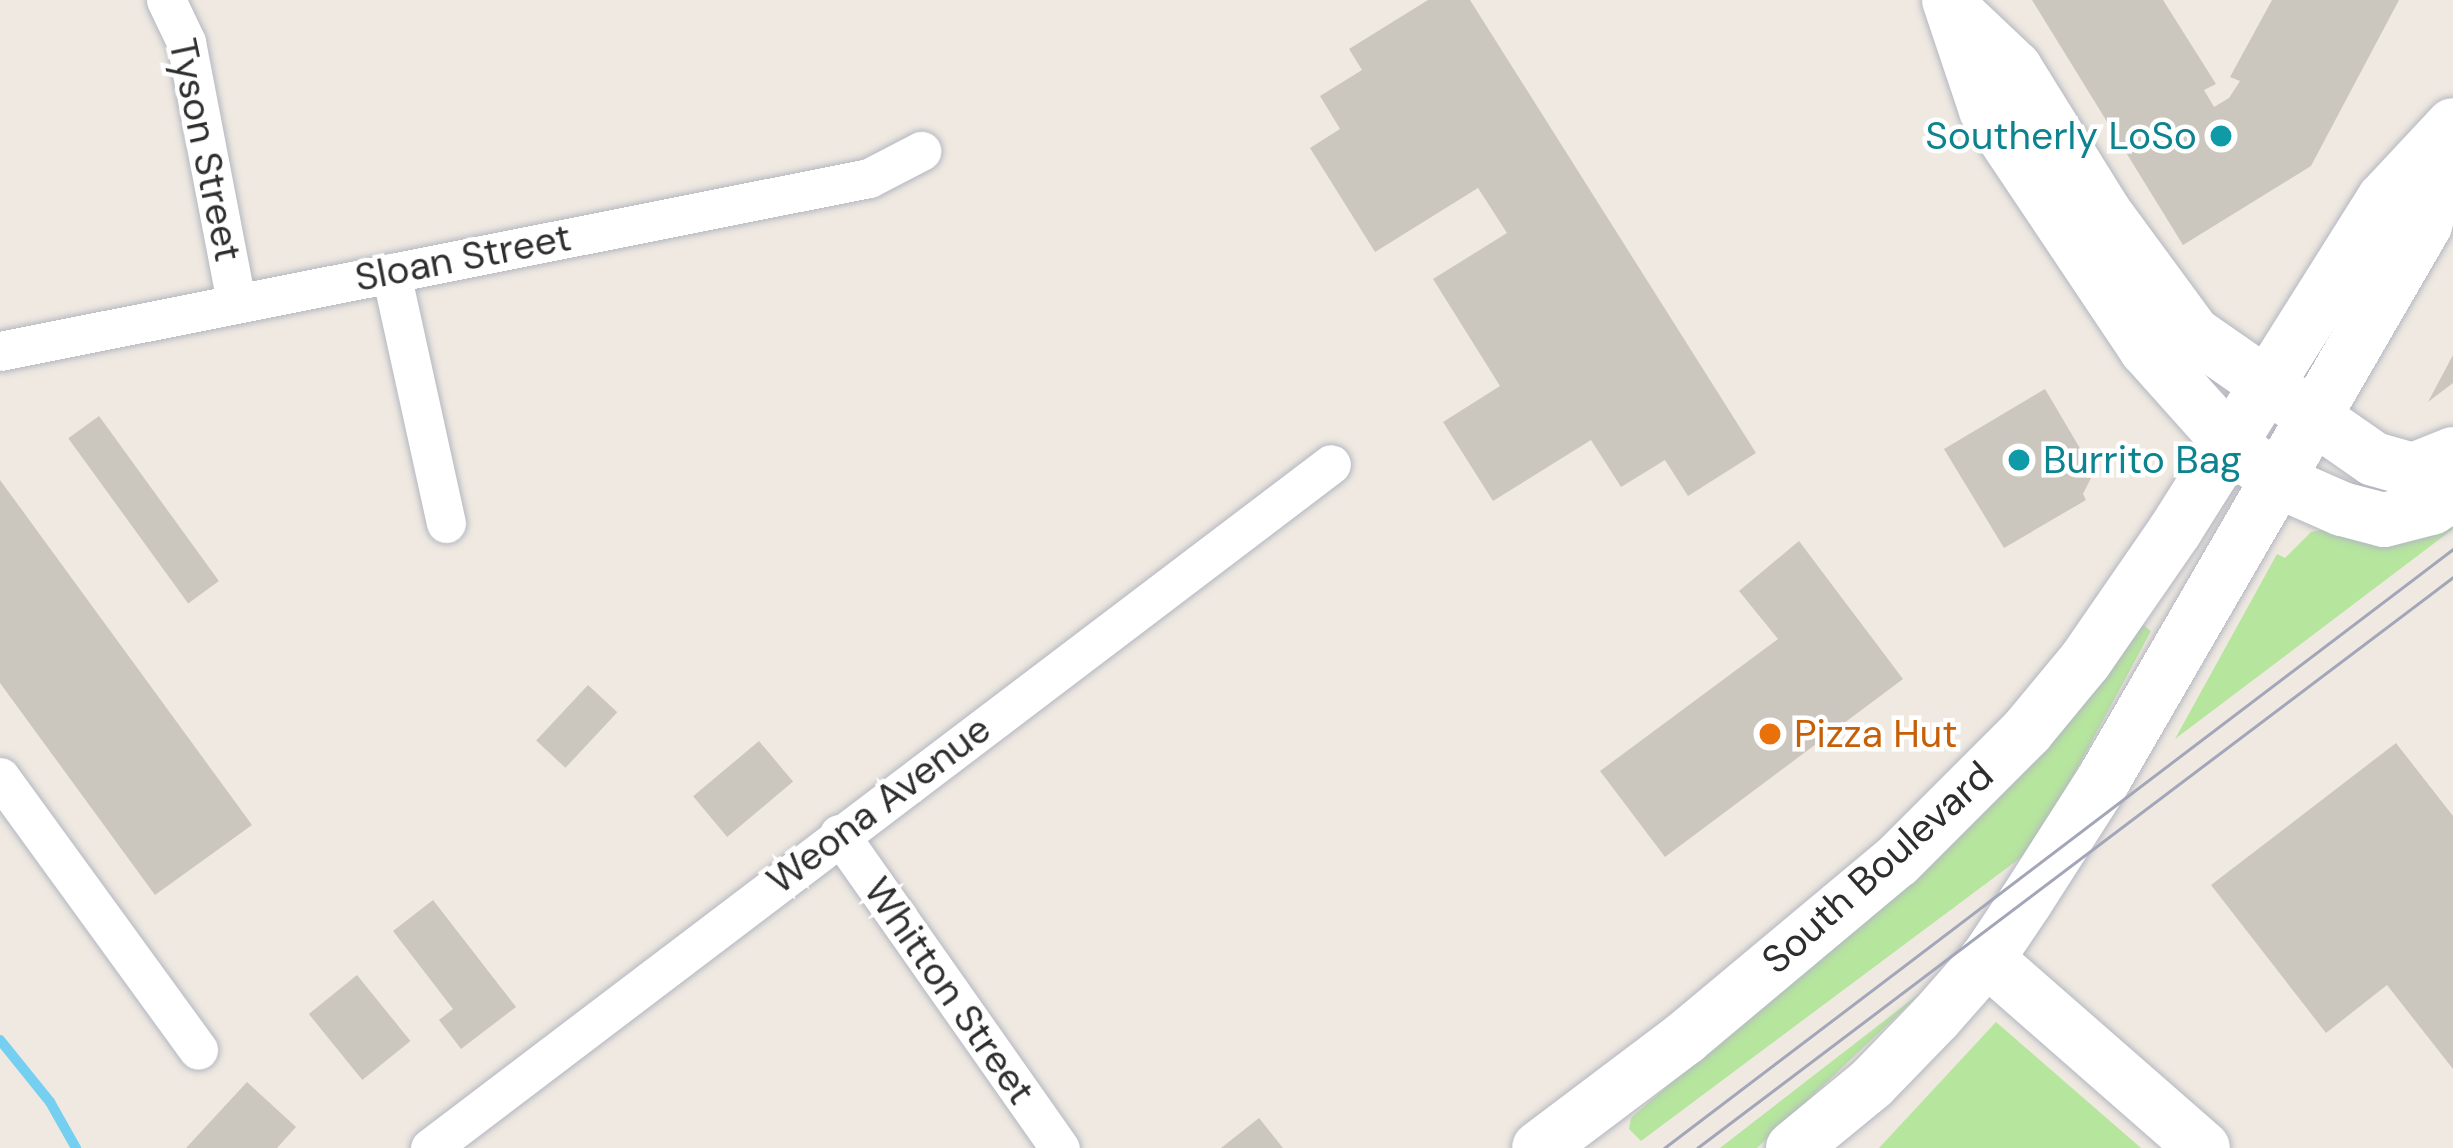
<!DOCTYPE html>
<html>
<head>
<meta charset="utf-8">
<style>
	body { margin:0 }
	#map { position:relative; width:2453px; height:1148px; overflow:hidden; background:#efe9e1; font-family:"DM Sans",sans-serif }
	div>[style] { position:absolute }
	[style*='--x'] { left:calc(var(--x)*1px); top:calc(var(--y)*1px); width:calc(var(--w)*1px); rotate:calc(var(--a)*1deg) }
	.green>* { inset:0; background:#b6e59e }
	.stream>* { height:10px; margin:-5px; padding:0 5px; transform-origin:5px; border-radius:5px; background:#75cff0 }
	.building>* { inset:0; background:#cbc7bf; transform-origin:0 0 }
	.roads { filter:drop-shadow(0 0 3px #b4b7c1) drop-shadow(0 0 3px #b4b7c1) }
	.street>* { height:39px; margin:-19.5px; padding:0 19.5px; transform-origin:19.5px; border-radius:19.5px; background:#fff }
	.secondary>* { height:54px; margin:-27px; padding:0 27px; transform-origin:27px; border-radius:27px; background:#fff }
	.tram>* { height:3px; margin:-1.5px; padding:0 1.5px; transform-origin:1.5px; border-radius:1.5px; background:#a3a6b8 }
	.dots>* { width:33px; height:33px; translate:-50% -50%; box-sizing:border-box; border:6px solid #fff; border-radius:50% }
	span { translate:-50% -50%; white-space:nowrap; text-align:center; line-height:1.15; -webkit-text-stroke:9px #fff; paint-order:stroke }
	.culture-label { font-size:39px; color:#0d838f }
	.right { translate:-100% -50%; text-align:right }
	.left { translate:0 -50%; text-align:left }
	.street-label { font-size:39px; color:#2e2e2e }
	.food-label { font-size:39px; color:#c56008 }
</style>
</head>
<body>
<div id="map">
	<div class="green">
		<i style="clip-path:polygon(2453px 503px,2453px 529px,2175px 739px,2277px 554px,2285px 558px,2311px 532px)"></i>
		<i style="clip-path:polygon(2140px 622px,2151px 631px,2035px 847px,1641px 1141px,1629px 1129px,1631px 1118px,1712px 1047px)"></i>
		<i style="clip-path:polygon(1924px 990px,1757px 1148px,1720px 1148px)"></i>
		<i style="clip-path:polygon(1996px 1022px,2141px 1148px,1879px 1148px)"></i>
	</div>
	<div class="stream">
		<i style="--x:0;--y:1040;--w:80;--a:51.1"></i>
		<i style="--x:50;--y:1102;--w:53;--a:60.5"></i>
	</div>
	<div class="building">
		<i style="clip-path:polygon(1428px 0,1470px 0,1756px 453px,1688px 496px,1665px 460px,1621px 487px,1591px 440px,1493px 501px,1443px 422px,1500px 386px,1433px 279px,1507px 233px,1478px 188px,1375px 252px,1310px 148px,1340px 129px,1320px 96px,1362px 70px,1349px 49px)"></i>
		<i style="clip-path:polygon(2032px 0,2163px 0,2216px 84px,2204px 90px,2214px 107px,2229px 98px,2240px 81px,2230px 77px,2272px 0,2399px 0,2311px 166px,2183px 245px)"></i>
		<i style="clip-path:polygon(2453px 355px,2453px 383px,2428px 402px)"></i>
		<i style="clip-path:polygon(2045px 389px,2094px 472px,2083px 494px,2086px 500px,2004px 548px,1944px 449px)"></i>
		<i style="left:99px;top:416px;width:204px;height:38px;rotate:54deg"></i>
		<i style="clip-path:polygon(0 480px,252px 825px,155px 895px,0 683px)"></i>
		<i style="clip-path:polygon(1799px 541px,1903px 679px,1665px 857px,1600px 771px,1778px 639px,1739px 591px)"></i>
		<i style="left:588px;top:685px;width:40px;height:76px;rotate:43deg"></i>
		<i style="left:759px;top:741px;width:53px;height:86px;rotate:50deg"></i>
		<i style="clip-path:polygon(2396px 743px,2453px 816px,2453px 1069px,2387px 985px,2326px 1033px,2211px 885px)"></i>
		<i style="clip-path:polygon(433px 900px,516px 1007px,461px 1049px,439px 1020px,453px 1009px,393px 931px)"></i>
		<i style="left:357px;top:975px;width:85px;height:62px;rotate:51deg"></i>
		<i style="clip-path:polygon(247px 1082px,296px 1127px,277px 1148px,186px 1148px)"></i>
		<i style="clip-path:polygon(1259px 1118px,1283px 1148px,1221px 1148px)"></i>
	</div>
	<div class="roads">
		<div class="street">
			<i style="--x:166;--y:0;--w:47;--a:64.5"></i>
			<i style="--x:186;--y:42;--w:265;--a:79.1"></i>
			<i style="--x:391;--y:273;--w:256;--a:77.6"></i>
			<i style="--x:0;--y:351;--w:886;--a:-11.26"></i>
			<i style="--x:869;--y:178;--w:59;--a:-27.4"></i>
			<i style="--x:0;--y:777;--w:337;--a:54"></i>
			<i style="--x:839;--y:834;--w:384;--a:54.9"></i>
			<i style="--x:430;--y:1148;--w:1131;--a:-37.2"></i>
		</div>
		<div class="secondary">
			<i style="--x:1949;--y:0;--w:116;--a:71.4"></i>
			<i style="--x:1986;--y:110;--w:288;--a:56.2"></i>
			<i style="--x:2146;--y:349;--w:126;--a:48.2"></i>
			<i style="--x:2230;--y:443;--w:59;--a:38.8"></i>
			<i style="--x:2276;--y:480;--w:72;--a:23.7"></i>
			<i style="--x:2342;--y:509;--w:43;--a:14.7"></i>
			<i style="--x:2384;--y:520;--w:49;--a:-14.3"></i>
			<i style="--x:2431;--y:508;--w:26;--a:-32"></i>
			<i style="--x:1957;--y:13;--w:80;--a:43.5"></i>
			<i style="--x:2015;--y:68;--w:171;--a:58.2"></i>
			<i style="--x:2105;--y:213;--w:150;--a:53.7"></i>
			<i style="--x:2194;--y:334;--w:219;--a:34.8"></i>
			<i style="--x:2374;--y:459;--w:41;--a:15.8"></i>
			<i style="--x:2413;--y:470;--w:43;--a:-21.8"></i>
			<i style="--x:1987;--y:959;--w:287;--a:41.2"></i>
			<i style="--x:1539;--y:1148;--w:183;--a:-37"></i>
			<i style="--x:1685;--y:1038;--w:276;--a:-39.9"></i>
			<i style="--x:1897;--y:861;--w:184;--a:-45"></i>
			<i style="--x:2027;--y:731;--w:91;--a:-50.4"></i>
			<i style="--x:2085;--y:661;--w:160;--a:-55.4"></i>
			<i style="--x:2176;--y:529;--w:390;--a:-57.8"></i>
			<i style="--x:2384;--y:199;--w:101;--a:-47"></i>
			<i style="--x:1793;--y:1148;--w:101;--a:-39.4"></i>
			<i style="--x:1871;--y:1084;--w:93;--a:-45.9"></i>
			<i style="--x:1936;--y:1017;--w:77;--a:-48.7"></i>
			<i style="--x:1987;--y:959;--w:70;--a:-56.1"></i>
			<i style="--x:2026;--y:901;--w:145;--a:-57.4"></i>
			<i style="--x:2104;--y:779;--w:640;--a:-59.91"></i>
			<i style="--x:2425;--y:225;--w:96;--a:-74.2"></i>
		</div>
	</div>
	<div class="tram">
		<i style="--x:1664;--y:1148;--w:991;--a:-37.21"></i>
		<i style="--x:1697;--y:1148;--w:947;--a:-37.06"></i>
	</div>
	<div class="dots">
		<i style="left:2221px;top:136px;background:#0f9aa8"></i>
		<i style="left:2019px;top:460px;background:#0f9aa8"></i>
		<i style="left:1770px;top:734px;background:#e8710a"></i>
	</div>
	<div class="culture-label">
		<span class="right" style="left:2197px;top:136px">Southerly LoSo</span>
		<span class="left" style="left:2043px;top:460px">Burrito Bag</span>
	</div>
	<div class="street-label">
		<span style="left:205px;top:150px;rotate:78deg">Tyson Street</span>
		<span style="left:463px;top:258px;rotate:-11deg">Sloan Street</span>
		<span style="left:879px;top:805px;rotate:-37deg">Weona Avenue</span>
		<span style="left:1878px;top:868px;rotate:-42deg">South Boulevard</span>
		<span style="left:949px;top:991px;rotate:55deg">Whitton Street</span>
	</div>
	<div class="food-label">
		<span class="left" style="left:1794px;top:734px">Pizza Hut</span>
	</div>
</div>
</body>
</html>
